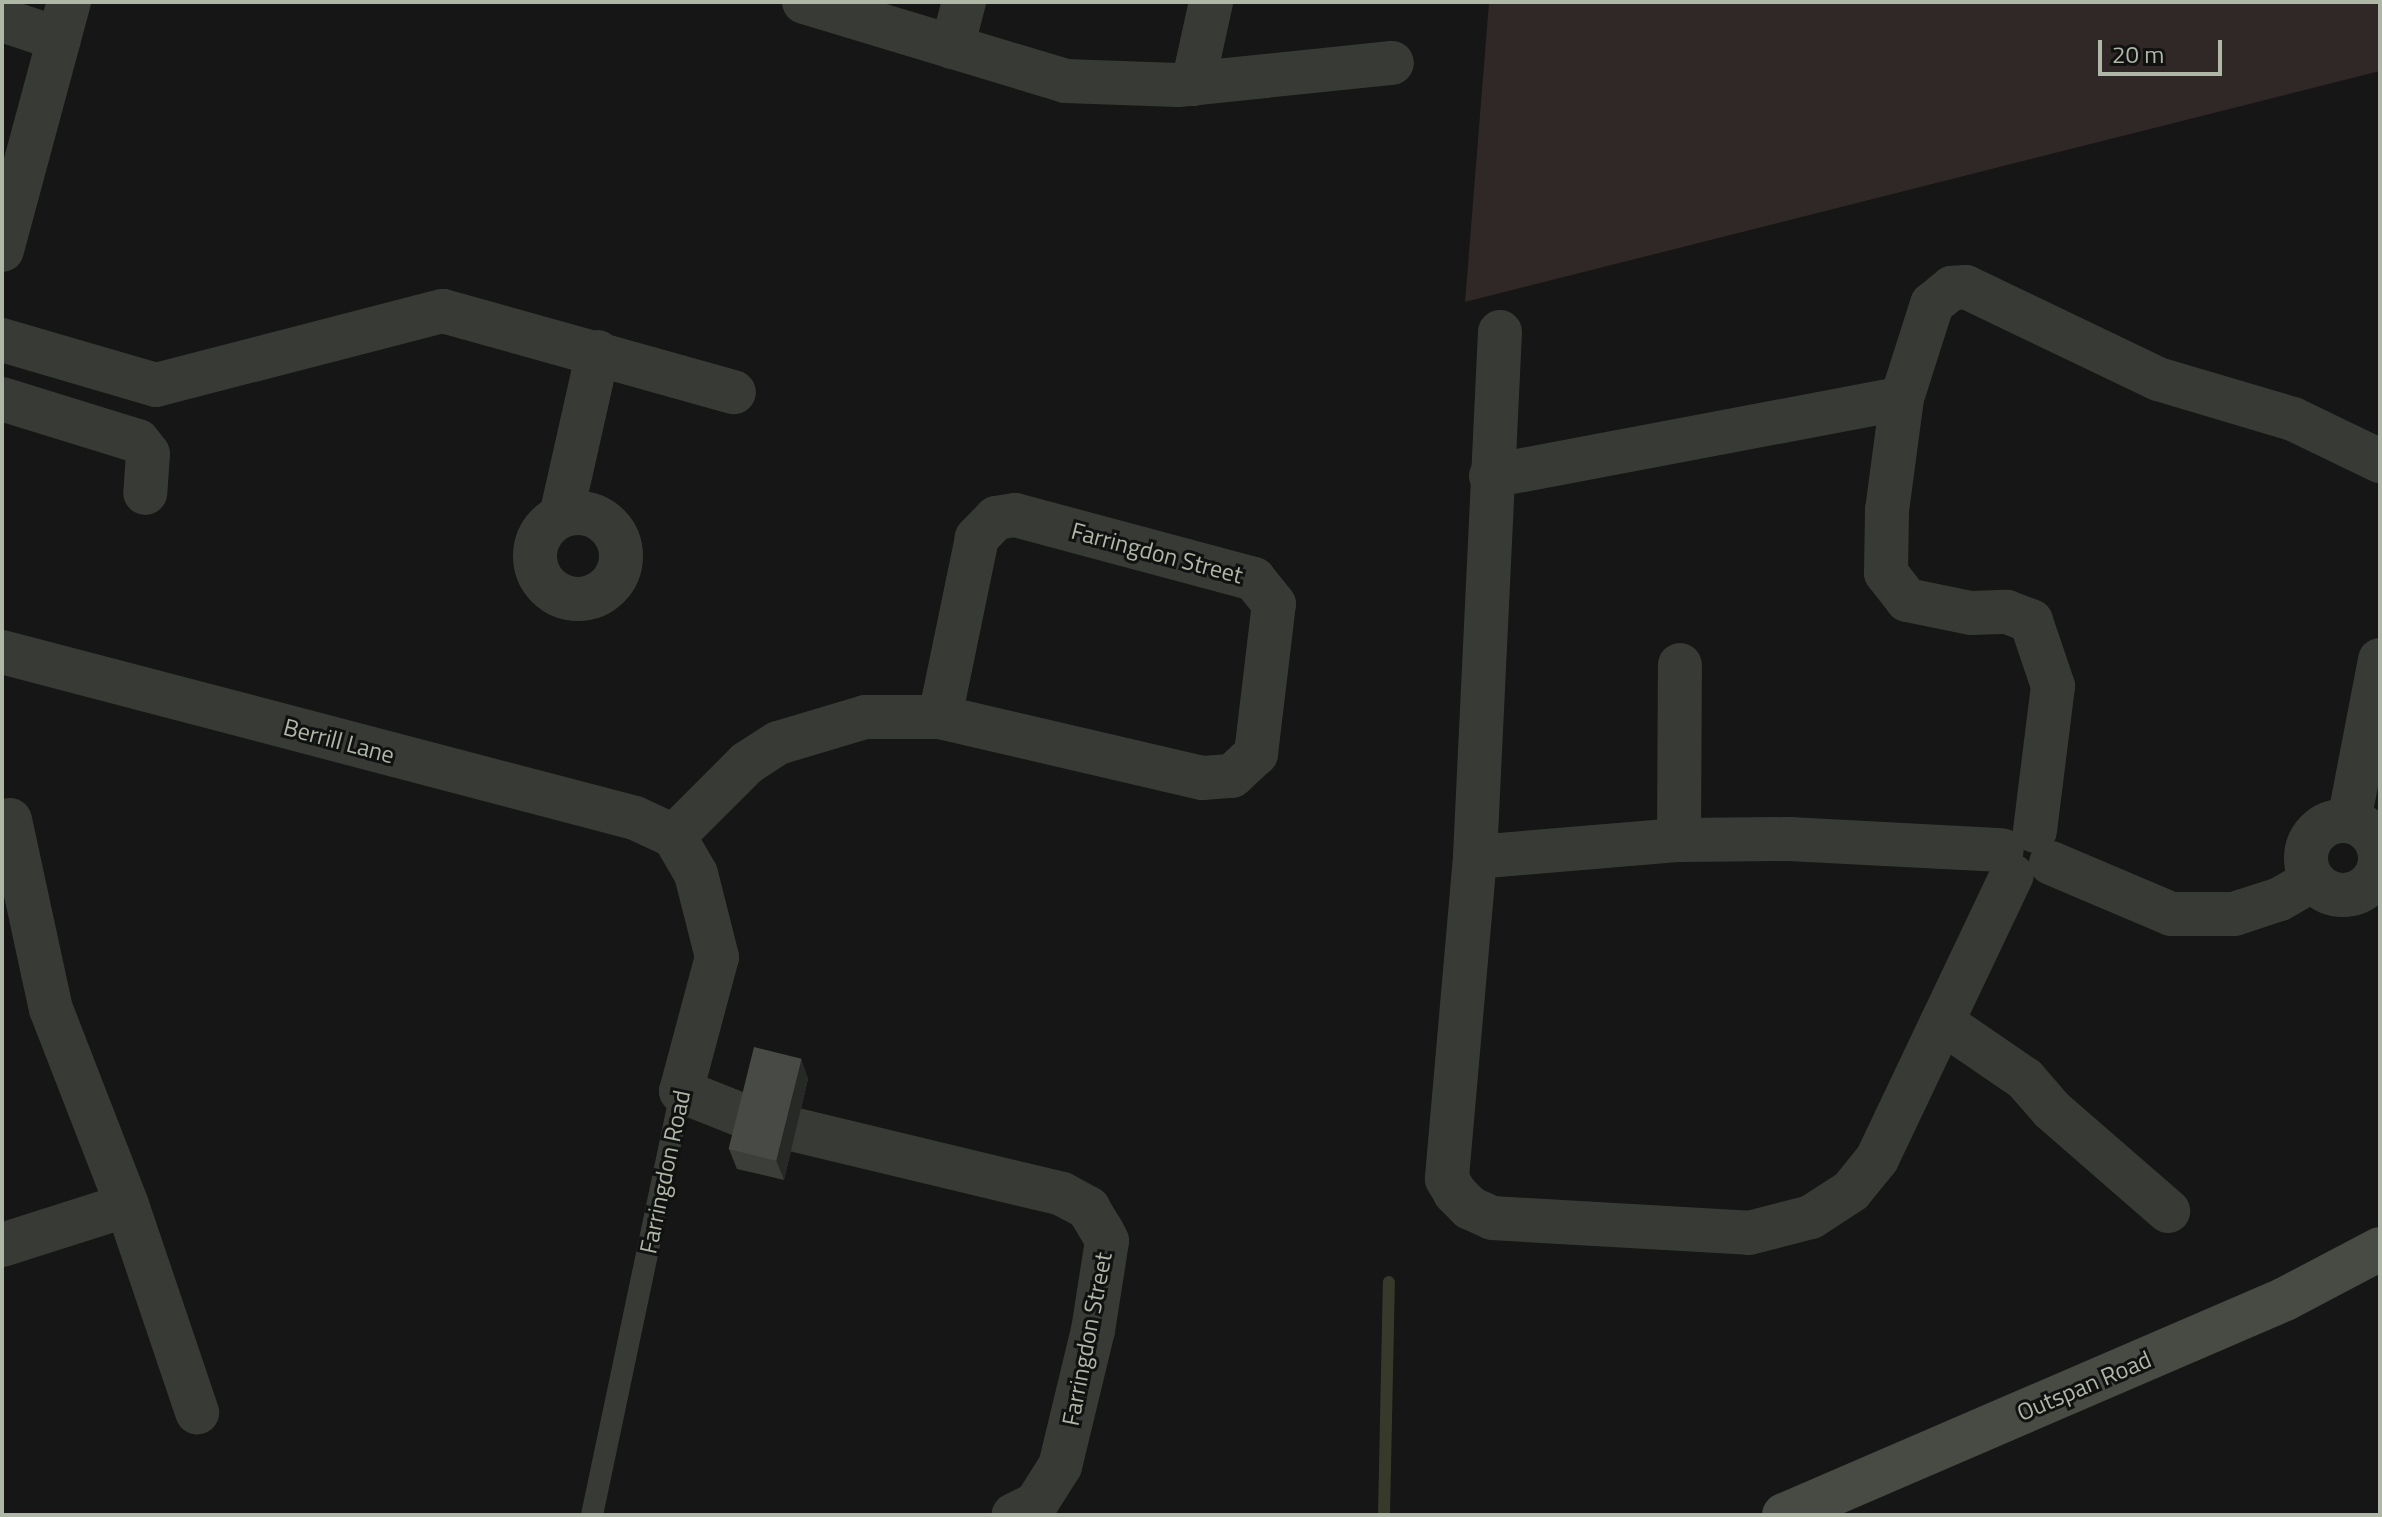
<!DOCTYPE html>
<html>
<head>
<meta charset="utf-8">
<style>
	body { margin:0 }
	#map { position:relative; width:2382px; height:1517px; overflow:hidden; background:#151615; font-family:"Titillium Web",sans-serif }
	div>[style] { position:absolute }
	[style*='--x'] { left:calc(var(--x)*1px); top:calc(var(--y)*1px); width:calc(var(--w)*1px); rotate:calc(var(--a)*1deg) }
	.green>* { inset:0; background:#302727 }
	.stream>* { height:12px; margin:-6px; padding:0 6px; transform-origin:6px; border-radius:6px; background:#373a2b }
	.lane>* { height:22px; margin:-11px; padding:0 11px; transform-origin:11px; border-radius:11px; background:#383b35 }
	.street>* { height:44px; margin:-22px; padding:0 22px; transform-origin:22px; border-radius:22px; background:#383b35 }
	.street>.ring { margin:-22px; padding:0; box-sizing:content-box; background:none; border:44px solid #383b35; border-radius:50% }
	.secondary>* { height:44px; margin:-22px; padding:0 22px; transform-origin:22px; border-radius:22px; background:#474b43 }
	.wall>* { inset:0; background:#3c3e39 }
	.shaded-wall>* { inset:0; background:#272926 }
	.building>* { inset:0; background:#484b45; transform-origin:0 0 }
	span { translate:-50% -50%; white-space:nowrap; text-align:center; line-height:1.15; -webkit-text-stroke:6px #101110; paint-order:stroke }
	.street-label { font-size:24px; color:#afb7a6 }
	.frame { position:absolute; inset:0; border:4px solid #afb7a6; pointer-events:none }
	.scale { position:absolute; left:2098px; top:40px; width:124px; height:36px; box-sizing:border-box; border:4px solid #afb7a6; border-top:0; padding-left:10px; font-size:24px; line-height:28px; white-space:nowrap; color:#afb7a6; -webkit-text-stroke:6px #101110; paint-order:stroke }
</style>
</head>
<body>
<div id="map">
	<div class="green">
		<i style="clip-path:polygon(1489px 2px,2380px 2px,2380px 71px,1465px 302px)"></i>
	</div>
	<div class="stream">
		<i style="--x:1384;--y:1515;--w:233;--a:-88.8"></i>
	</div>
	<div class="lane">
		<i style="--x:592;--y:1515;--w:433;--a:-78.1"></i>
	</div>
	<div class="street">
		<i style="--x:804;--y:2;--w:273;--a:16.8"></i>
		<i style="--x:1065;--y:81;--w:113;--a:2"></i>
		<i style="--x:1178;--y:85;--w:215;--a:-5.9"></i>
		<i style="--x:2;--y:20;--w:60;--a:18.4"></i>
		<i style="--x:952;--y:47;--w:47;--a:-75.1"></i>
		<i style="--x:1193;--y:84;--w:84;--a:-77.6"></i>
		<i style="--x:2;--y:250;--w:257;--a:-74.9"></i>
		<i style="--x:1500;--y:332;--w:526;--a:92.73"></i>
		<i style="--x:1475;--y:857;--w:323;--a:95"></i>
		<i style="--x:1447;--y:1179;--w:16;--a:60"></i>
		<i style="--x:1455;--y:1193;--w:21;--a:45"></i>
		<i style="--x:1470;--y:1208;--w:24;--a:24"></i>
		<i style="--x:1492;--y:1218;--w:257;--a:3.3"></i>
		<i style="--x:1749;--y:1233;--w:64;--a:-14.5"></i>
		<i style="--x:1811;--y:1217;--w:48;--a:-33"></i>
		<i style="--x:1851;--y:1191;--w:41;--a:-50.9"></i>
		<i style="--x:1877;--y:1159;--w:314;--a:-64.6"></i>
		<i style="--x:2;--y:340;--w:160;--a:16.3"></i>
		<i style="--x:156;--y:385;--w:296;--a:-14.5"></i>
		<i style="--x:443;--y:311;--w:302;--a:15.6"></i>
		<i style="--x:1902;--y:398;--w:113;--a:97.6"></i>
		<i style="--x:1887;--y:510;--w:63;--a:90.9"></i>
		<i style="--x:1886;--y:573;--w:34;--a:52"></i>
		<i style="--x:1907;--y:600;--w:65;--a:11.5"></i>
		<i style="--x:1971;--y:613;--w:36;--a:-2"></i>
		<i style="--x:2007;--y:612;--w:26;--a:21"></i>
		<i style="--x:2031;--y:621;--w:69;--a:71.3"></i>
		<i style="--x:2053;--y:686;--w:146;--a:97.1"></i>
		<i style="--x:2;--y:399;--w:142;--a:17.2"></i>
		<i style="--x:138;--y:441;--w:16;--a:52"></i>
		<i style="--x:148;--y:454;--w:39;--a:94"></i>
		<i style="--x:1491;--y:476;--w:418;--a:-10.7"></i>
		<i style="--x:1902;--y:398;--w:99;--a:-72.3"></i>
		<i style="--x:1932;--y:304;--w:26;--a:-39"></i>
		<i style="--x:1952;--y:288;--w:14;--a:-4"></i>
		<i style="--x:1966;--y:287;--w:213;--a:25.6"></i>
		<i style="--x:2158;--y:379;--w:141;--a:16.5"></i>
		<i style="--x:2293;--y:419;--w:97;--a:25.8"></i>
		<i class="ring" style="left:535px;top:513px;width:42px;height:42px"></i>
		<i style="--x:561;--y:516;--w:168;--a:-77.3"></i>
		<i style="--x:2;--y:652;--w:654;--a:14.69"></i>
		<i style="--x:635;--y:818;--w:43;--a:24.8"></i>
		<i style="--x:10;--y:820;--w:193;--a:77.8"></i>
		<i style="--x:51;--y:1009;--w:210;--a:68.8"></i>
		<i style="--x:127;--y:1205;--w:219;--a:71.3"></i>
		<i style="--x:2349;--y:821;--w:164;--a:-79.1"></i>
		<i class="ring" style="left:2306px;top:821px;width:30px;height:30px"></i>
		<i style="--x:674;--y:836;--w:103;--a:-45"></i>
		<i style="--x:747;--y:763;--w:37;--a:-33"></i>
		<i style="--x:778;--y:743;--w:91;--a:-16.6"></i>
		<i style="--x:865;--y:717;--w:75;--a:0"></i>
		<i style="--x:940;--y:717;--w:269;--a:13.1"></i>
		<i style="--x:1202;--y:778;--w:30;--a:-4"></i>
		<i style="--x:1232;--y:776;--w:33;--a:-43"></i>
		<i style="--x:1256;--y:754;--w:151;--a:-83.2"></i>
		<i style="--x:1274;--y:604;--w:32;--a:-129"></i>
		<i style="--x:1254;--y:579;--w:247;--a:-165"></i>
		<i style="--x:1015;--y:515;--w:19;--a:171"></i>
		<i style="--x:996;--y:518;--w:28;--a:134"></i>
		<i style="--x:977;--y:538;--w:183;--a:101.7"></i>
		<i style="--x:674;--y:836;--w:44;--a:59.9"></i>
		<i style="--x:696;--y:874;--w:86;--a:75.8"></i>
		<i style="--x:717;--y:957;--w:139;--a:105"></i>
		<i style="--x:681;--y:1091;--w:73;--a:21.7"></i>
		<i style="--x:1679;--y:840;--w:175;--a:-89.7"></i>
		<i style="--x:1475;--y:857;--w:205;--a:-4.8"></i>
		<i style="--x:1679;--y:840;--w:110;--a:-0.5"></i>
		<i style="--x:1789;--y:839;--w:213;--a:3"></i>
		<i style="--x:2051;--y:863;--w:130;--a:23"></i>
		<i style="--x:2171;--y:914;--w:63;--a:0"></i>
		<i style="--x:2234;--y:914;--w:48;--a:-18.1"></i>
		<i style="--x:2280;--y:899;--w:38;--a:-30"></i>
		<i style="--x:1942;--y:1022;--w:101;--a:34.5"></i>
		<i style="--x:2025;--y:1079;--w:41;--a:48.9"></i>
		<i style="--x:2052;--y:1110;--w:154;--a:41"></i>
		<i style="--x:796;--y:1130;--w:274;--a:13.5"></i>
		<i style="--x:1062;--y:1194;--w:30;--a:28"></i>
		<i style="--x:1088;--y:1208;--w:27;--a:59"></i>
		<i style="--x:1102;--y:1231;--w:11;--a:63"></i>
		<i style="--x:1107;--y:1241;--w:90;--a:98.9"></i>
		<i style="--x:1093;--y:1330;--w:140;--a:103.6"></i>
		<i style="--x:1060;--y:1466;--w:45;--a:122.3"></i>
		<i style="--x:1036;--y:1504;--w:25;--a:154"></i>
		<i style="--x:2;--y:1245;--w:131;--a:-17.7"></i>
	</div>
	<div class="secondary">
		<i style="--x:1784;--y:1515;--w:546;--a:-23.32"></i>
		<i style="--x:2285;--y:1299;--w:107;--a:-27.8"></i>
	</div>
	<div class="wall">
		<i style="clip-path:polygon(801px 1059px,808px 1079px,784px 1180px,737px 1169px,729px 1149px)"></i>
	</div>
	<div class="shaded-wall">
		<i style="clip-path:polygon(801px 1059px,808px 1079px,784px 1180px,776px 1160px)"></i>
	</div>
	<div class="building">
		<i style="left:754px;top:1047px;width:49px;height:105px;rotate:14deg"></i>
	</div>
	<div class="street-label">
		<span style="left:1157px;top:553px;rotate:15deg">Farringdon Street</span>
		<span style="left:339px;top:741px;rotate:15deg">Berrill Lane</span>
		<span style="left:665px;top:1172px;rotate:-78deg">Farringdon Road</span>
		<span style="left:1087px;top:1339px;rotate:-79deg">Farringdon Street</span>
		<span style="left:2084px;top:1386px;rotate:-23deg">Outspan Road</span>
	</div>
	<div class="frame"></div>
	<div class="scale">20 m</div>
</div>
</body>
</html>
